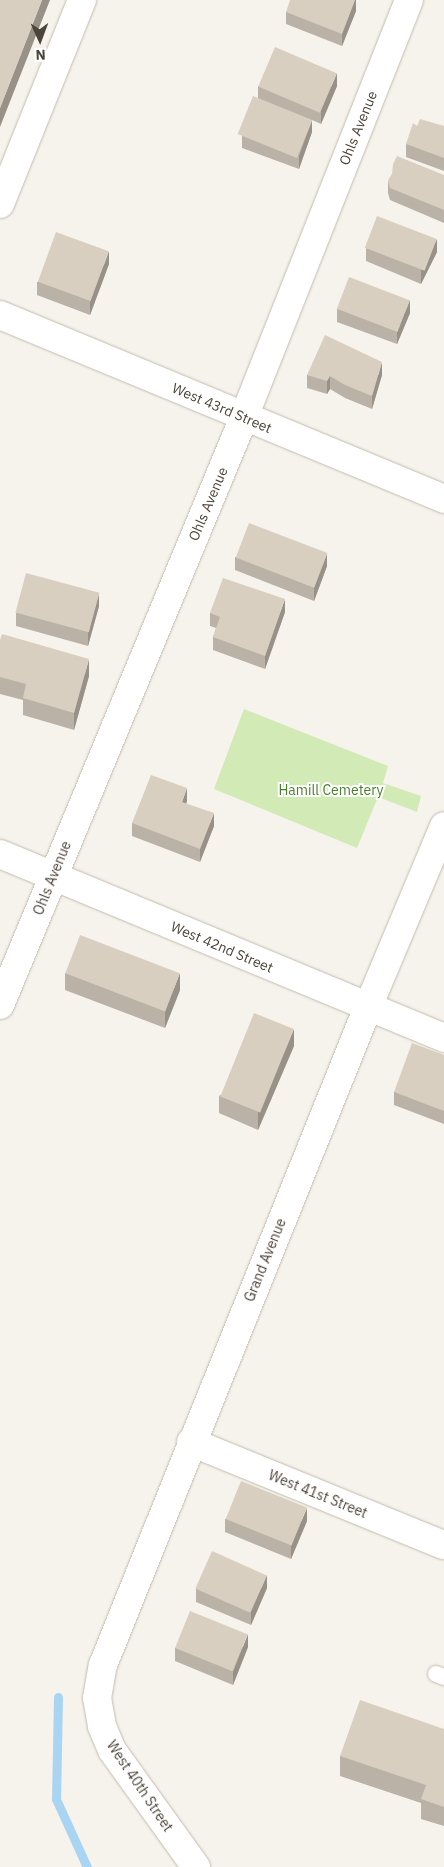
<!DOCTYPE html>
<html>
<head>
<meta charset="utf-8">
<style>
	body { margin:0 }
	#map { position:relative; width:444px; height:1867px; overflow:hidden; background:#f6f3ec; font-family:"IBM Plex Sans",sans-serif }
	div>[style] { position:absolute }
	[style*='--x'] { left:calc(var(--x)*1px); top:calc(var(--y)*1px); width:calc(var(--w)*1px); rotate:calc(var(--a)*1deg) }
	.green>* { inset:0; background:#d2eab5 }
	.stream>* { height:9px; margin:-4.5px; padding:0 4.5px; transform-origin:4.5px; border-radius:4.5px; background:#a9d4f2 }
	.roads { filter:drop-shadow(0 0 1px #c2bbae) drop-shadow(0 0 1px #c2bbae) }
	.service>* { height:16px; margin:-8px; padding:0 8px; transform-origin:8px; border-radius:8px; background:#fff }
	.minor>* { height:28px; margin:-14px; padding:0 14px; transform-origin:14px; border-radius:14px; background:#fff }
	.wall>* { inset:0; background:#bab2a6 }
	.shaded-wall>* { inset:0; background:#979187 }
	.building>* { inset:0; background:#d8cfc1; transform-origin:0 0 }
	span { translate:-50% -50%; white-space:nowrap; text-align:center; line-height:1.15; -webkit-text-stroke:4px #fff; paint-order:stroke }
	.street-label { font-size:14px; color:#4b4439 }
	.park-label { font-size:14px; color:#4a7f2a }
	.north { position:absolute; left:15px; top:15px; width:50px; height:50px; -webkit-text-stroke:4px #fff; paint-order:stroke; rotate:178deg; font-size:14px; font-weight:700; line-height:20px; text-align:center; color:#4b4439 }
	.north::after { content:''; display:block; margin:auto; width:18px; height:22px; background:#4b4439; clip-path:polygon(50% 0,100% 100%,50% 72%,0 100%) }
</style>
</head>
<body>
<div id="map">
	<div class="green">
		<i style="clip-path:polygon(244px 709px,388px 766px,383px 783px,421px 796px,417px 812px,378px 797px,357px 848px,214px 789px)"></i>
	</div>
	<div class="stream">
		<i style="--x:58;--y:1697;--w:102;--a:91.1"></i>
		<i style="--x:56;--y:1799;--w:75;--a:65.5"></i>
	</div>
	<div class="roads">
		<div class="service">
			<i style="--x:436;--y:1674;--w:9;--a:21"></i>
		</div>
		<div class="minor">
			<i style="--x:0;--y:204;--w:220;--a:-68.1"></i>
			<i style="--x:0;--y:315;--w:481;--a:22.5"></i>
			<i style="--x:0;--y:854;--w:481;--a:22.5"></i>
			<i style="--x:0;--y:1005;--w:637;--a:-67.46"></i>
			<i style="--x:244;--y:417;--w:448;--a:-68.4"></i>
			<i style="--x:191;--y:1442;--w:273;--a:22.2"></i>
			<i style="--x:196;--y:1867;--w:144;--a:-125.7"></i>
			<i style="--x:112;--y:1750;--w:26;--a:-113"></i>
			<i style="--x:102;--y:1726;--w:28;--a:-100"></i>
			<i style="--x:97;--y:1698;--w:34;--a:-80"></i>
			<i style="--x:103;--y:1665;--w:709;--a:-68.06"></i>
			<i style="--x:368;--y:1007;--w:196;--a:-67.2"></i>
		</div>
	</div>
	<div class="wall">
		<i style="clip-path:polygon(356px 0,356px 11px,342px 46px,286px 24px,286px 12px)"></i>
		<i style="clip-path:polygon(258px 86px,337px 86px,321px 124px,312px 120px,312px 132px,299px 169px,242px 148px,242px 135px,258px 99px)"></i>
		<i style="clip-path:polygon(417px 126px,444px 126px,444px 171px,406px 157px,406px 144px)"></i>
		<i style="clip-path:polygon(392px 174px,444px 175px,444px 223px,390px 200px,388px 193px,388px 181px)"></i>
		<i style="clip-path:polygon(366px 248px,437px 252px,421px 284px,366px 261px)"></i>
		<i style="clip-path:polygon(109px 264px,90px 315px,37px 295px,37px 282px)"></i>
		<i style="clip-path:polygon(337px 309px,410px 313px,397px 344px,337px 322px)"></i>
		<i style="clip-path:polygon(307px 375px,382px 375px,372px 409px,345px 398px,330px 389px,327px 394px,307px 388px)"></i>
		<i style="clip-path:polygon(235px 557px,327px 566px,314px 601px,235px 570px)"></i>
		<i style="clip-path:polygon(99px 606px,88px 646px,16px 626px,16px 613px)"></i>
		<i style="clip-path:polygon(285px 612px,265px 669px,213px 650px,213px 637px,216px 628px,210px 626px,210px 613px)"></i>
		<i style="clip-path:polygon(0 640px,89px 676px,74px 730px,23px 715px,23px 700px,0 694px)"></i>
		<i style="clip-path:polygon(187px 801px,186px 803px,214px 826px,200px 862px,132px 836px,132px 823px)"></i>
		<i style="clip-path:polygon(65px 973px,180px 990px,165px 1028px,65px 990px)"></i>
		<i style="clip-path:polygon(294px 1046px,258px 1130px,219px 1113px,219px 1096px)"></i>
		<i style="clip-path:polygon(444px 1055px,444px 1124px,394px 1105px,394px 1092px)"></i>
		<i style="clip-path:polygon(225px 1519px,307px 1521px,291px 1559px,225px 1532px)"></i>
		<i style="clip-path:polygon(267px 1588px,251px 1625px,196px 1602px,196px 1589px)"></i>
		<i style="clip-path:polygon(248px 1647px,233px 1685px,175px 1661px,175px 1648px)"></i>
		<i style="clip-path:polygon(444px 1729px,444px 1826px,421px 1819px,421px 1803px,340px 1776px,340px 1756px)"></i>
	</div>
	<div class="shaded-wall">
		<i style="clip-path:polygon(42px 0,50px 0,0 127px,0 108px)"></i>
		<i style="clip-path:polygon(355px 0,356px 0,356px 11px,342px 46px,342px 34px)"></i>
		<i style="clip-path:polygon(337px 73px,337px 86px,321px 124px,321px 111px)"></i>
		<i style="clip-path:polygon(312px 120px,312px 132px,299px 169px,299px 156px)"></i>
		<i style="clip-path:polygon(437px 239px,437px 252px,421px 284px,421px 271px)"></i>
		<i style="clip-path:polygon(109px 251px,109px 264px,90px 315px,90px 302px)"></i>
		<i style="clip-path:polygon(410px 300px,410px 313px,397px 344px,397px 331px)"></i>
		<i style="clip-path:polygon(382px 362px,382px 375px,372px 409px,372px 396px)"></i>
		<i style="clip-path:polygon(330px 376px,330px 389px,327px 394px,327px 381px)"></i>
		<i style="clip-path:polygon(327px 553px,327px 566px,314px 601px,314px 588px)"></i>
		<i style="clip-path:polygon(99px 593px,99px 606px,88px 646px,88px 633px)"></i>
		<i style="clip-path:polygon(285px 599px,285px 612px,265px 669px,265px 656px)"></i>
		<i style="clip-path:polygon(89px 659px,89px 676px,74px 730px,74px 713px)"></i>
		<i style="clip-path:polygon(187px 788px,187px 801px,182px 815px,182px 802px)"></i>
		<i style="clip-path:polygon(214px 813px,214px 826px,200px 862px,200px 849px)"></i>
		<i style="clip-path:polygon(180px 973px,180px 990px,165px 1028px,165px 1011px)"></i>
		<i style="clip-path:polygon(294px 1029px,294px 1046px,258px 1130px,258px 1113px)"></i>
		<i style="clip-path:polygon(307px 1508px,307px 1521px,291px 1559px,291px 1546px)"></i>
		<i style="clip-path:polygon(267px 1575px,267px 1588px,251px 1625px,251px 1612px)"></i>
		<i style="clip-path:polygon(248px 1634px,248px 1647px,233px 1685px,233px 1672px)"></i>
	</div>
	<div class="building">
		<i style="clip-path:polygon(0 0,42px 0,0 108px)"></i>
		<i style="clip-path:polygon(290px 0,355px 0,342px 34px,286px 12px)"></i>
		<i style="left:275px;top:47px;width:67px;height:43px;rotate:23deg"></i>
		<i style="left:253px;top:96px;width:64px;height:41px;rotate:22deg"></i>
		<i style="clip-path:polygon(420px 119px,444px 126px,444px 158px,406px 144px,413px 123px,417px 126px)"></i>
		<i style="clip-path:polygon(397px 156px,444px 175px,444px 210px,390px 188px,388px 181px,392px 174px,393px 164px)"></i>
		<i style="left:377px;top:216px;width:64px;height:34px;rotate:21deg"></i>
		<i style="left:56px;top:232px;width:56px;height:53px;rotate:20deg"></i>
		<i style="left:349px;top:277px;width:65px;height:34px;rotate:21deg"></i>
		<i style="clip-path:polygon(325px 335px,382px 362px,372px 396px,345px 385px,330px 376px,327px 381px,307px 375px)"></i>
		<i style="left:249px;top:523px;width:84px;height:37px;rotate:21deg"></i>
		<i style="left:26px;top:573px;width:76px;height:41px;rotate:15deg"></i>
		<i style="clip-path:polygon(223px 578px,285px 599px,265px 656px,213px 637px,220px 617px,210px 613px)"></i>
		<i style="clip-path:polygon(2px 634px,89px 659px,74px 713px,23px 698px,26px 684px,0 677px,0 640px)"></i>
		<i style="clip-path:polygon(151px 775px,187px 788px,182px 802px,214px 813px,200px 849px,132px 823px)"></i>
		<i style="left:80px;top:935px;width:107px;height:41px;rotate:21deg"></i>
		<i style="left:254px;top:1013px;width:43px;height:90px;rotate:22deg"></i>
		<i style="clip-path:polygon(412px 1043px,444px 1055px,444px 1111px,394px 1092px)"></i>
		<i style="left:241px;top:1481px;width:71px;height:41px;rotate:22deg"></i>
		<i style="left:212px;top:1551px;width:60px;height:41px;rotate:24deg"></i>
		<i style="left:190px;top:1611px;width:62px;height:40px;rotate:22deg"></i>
		<i style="clip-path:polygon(360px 1700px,444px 1729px,444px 1807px,421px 1799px,426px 1785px,340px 1756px)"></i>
	</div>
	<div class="street-label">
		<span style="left:358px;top:128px;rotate:-68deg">Ohls Avenue</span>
		<span style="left:222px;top:408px;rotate:23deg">West 43rd Street</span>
		<span style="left:208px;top:504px;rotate:-67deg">Ohls Avenue</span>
		<span style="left:52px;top:878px;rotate:-68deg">Ohls Avenue</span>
		<span style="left:222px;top:947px;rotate:23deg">West 42nd Street</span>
		<span style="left:265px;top:1260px;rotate:-68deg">Grand Avenue</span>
		<span style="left:318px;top:1494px;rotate:22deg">West 41st Street</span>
		<span style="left:140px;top:1786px;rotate:56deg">West 40th Street</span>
	</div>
	<div class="park-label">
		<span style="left:331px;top:790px">Hamill Cemetery</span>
	</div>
	<div class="north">N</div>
</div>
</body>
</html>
